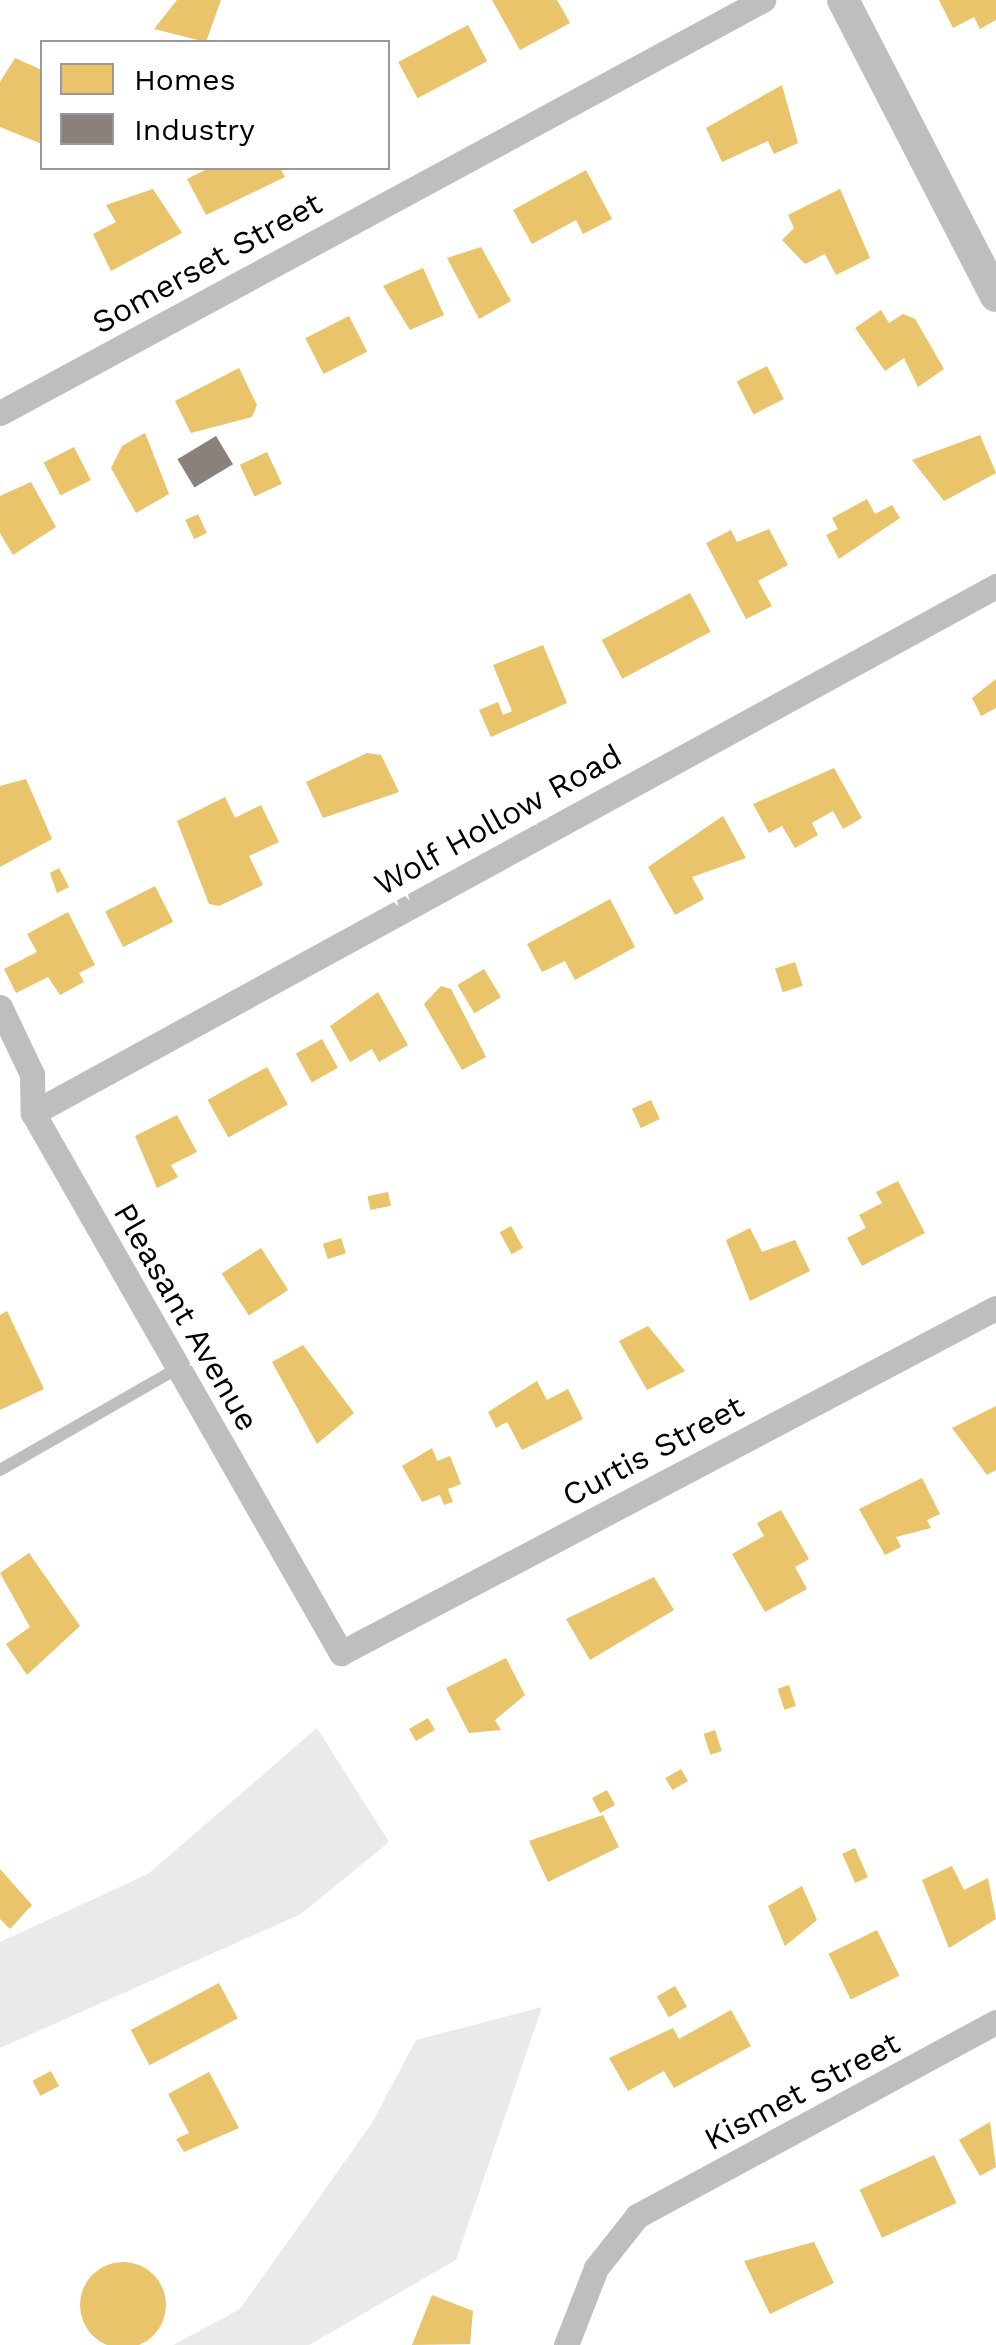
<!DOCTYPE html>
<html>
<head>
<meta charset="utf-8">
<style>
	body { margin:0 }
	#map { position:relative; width:996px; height:2345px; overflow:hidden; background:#fff; font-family:"Work Sans",sans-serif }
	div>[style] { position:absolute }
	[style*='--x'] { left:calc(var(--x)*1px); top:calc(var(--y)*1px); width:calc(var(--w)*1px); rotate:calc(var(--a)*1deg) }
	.green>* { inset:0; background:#eaeaea }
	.homes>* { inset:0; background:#e9c46a; transform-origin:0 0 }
	.round { border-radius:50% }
	.industry>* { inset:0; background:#8a817c; transform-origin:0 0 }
	.service>* { height:12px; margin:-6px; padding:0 6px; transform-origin:6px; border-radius:6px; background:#bebebe }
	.minor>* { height:25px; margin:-12.5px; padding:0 12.5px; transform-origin:12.5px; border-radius:12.5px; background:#bebebe }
	.tertiary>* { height:32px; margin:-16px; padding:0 16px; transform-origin:16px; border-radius:16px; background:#bebebe }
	span { translate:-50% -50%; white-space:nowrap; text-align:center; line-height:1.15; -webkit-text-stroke:10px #fff; paint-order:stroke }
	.street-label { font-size:32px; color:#000 }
	.legend { position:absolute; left:40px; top:40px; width:350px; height:130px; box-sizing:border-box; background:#fff; border:2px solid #999; margin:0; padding:12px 18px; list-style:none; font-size:30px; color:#000 }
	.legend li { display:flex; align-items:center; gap:20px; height:50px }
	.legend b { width:50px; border:2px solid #999 }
</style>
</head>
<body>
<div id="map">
	<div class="green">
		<i style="clip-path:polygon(317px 1728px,389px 1842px,301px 1914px,0 2048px,0 1942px,148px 1874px)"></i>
		<i style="clip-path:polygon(542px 2007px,456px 2260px,309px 2345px,173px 2345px,240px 2309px,372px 2123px,416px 2040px)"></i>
	</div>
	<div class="homes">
		<i style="clip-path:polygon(177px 0,221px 0,206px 42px,154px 29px)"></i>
		<i style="clip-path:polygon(492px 0,557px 0,570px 23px,520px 50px)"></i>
		<i style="clip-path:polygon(939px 0,996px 0,996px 20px,980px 29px,974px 17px,953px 28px)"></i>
		<i style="left:468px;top:25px;width:41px;height:79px;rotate:62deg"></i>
		<i style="clip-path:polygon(15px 58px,42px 70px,42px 144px,0 127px,0 82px)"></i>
		<i style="clip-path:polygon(782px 85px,798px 143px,774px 154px,768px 141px,722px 162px,706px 128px)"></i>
		<i style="clip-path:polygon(209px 168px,280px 168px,285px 177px,206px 215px,187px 179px)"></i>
		<i style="clip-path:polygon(586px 170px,612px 219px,583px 234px,576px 220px,532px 244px,513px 210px)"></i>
		<i style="clip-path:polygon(153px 189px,182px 233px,111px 271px,93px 234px,116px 222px,106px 205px)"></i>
		<i style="clip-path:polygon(840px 189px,870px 258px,836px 275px,825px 254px,805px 264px,782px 240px,794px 228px,788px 215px)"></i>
		<i style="clip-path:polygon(481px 247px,511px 301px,479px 319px,447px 258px)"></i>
		<i style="clip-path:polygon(423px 268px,444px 315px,410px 330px,383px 286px)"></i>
		<i style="clip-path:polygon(881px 310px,889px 323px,903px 314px,915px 319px,944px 369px,918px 387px,904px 358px,885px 371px,855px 328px)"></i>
		<i style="left:349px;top:316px;width:40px;height:49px;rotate:63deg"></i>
		<i style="left:767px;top:366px;width:37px;height:34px;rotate:63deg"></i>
		<i style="clip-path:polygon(239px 368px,257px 405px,252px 417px,191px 433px,175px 401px)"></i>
		<i style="clip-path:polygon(145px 433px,169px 494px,136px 513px,111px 468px,122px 446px)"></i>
		<i style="clip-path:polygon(980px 435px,996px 473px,944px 501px,912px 460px)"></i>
		<i style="left:74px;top:447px;width:37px;height:34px;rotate:63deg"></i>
		<i style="left:267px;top:452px;width:35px;height:30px;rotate:65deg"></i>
		<i style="clip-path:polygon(31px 482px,56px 527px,13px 555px,0 533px,0 496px)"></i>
		<i style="clip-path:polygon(867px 499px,875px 514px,892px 505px,900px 518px,839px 559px,826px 535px,838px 529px,832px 518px)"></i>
		<i style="left:198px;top:514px;width:21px;height:14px;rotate:65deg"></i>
		<i style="clip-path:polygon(769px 529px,788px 565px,758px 581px,772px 606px,746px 619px,706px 543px,731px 530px,737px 542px)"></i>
		<i style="left:690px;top:593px;width:44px;height:100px;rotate:62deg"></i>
		<i style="clip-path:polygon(543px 645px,567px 703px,491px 737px,479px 710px,498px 702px,503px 715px,512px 711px,493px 665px)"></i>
		<i style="clip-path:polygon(996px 679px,996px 708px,981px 716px,972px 698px)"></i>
		<i style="clip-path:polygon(367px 753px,381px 755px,399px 792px,323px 818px,306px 782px)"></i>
		<i style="clip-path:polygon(834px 768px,862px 818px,843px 829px,833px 811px,812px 823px,818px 835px,795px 848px,782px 826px,769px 833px,753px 804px)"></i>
		<i style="clip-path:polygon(26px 779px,52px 839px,0 867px,0 786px)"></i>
		<i style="clip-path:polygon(225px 797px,235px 818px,261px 805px,279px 842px,249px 856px,263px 885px,219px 906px,209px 904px,177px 821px)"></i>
		<i style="clip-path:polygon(723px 816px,746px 858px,692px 877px,704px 899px,675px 915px,648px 867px)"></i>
		<i style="clip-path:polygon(59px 868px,69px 887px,57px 893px,50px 873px)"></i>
		<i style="left:155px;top:886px;width:40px;height:56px;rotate:63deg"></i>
		<i style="clip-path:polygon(610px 899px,635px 947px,575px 980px,565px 961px,542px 972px,527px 944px)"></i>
		<i style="clip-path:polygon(68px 912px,95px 965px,79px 973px,84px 982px,60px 995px,48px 977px,16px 993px,4px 969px,37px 952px,27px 934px)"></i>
		<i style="left:795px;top:962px;width:25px;height:21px;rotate:72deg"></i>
		<i style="left:484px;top:969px;width:33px;height:31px;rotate:59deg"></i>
		<i style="clip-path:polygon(441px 986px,451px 989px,486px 1057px,462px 1070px,424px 1004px)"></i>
		<i style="clip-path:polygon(378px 992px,408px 1045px,379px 1062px,372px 1049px,350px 1062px,330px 1026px)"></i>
		<i style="left:322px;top:1039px;width:33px;height:30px;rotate:61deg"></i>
		<i style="left:267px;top:1067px;width:43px;height:68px;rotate:61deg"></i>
		<i style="left:651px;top:1100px;width:21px;height:21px;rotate:65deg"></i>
		<i style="clip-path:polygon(177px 1115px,197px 1152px,171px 1165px,178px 1177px,157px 1188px,135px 1136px)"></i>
		<i style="clip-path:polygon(898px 1181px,925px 1233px,862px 1266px,847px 1238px,866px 1228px,859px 1215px,882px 1203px,876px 1192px)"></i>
		<i style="left:388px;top:1192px;width:14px;height:21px;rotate:78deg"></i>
		<i style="left:511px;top:1226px;width:25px;height:13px;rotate:61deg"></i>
		<i style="clip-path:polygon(750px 1228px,762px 1252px,795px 1240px,810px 1271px,750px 1301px,726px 1240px)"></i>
		<i style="left:341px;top:1238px;width:16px;height:19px;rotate:72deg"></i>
		<i style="left:261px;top:1248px;width:50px;height:47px;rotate:57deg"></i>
		<i style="clip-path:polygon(7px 1311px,44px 1389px,0 1410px,0 1315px)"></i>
		<i style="clip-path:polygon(648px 1326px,685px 1371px,647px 1390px,619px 1341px)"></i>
		<i style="clip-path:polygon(303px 1345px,354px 1413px,317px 1444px,272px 1362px)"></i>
		<i style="clip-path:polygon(537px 1381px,547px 1400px,568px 1389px,583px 1419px,522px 1450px,507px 1422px,496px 1428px,488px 1412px)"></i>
		<i style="clip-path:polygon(996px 1406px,996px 1470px,987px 1475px,952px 1428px)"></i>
		<i style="clip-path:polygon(432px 1448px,437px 1461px,450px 1456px,461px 1484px,448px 1489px,453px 1502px,444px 1505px,440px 1495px,422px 1502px,402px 1466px)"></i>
		<i style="clip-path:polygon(922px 1478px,940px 1514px,927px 1520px,931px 1528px,896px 1537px,901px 1547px,885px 1555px,859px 1509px)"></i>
		<i style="clip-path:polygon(781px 1510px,809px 1559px,795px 1567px,807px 1589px,765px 1612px,732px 1554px,764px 1536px,757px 1523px)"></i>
		<i style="clip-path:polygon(29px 1553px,80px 1626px,27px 1675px,6px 1644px,30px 1627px,0 1573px)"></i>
		<i style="clip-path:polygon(654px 1577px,674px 1610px,590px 1660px,566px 1619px)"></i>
		<i style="clip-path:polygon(506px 1658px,525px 1695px,495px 1720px,501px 1730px,469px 1733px,446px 1688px)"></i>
		<i style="left:789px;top:1685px;width:22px;height:12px;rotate:72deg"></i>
		<i style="left:428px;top:1718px;width:14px;height:22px;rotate:60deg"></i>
		<i style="left:715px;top:1730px;width:22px;height:12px;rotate:72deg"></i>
		<i style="left:681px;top:1769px;width:14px;height:18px;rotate:60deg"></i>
		<i style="left:607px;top:1790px;width:17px;height:17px;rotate:62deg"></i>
		<i style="clip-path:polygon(603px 1815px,619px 1847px,548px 1882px,529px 1841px)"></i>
		<i style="left:855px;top:1848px;width:32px;height:14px;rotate:66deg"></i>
		<i style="clip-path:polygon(952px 1866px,964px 1890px,988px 1878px,996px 1919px,949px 1948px,922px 1880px)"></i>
		<i style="clip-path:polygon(0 1869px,32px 1905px,10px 1929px,0 1919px)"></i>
		<i style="clip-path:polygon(802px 1886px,817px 1920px,785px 1946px,768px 1906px)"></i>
		<i style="left:877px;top:1930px;width:51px;height:54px;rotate:64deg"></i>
		<i style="left:219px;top:1983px;width:40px;height:100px;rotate:62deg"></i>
		<i style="left:675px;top:1986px;width:24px;height:21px;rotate:60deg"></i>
		<i style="clip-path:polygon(731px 2010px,751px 2046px,674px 2088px,664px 2071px,628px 2091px,609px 2058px,673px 2028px,679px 2039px)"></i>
		<i style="left:51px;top:2071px;width:17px;height:21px;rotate:62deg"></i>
		<i style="clip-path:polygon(209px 2072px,239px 2128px,184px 2152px,176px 2139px,189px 2133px,168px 2094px)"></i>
		<i style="clip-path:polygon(990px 2122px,996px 2167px,980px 2176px,959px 2140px)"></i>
		<i style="left:934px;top:2155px;width:53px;height:82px;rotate:65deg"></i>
		<i style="clip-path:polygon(814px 2242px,834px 2283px,770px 2314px,744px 2261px)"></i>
		<i class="round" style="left:80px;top:2262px;width:86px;height:86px"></i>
		<i style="clip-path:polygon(432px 2295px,473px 2311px,470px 2344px,412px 2345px)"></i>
	</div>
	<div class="industry">
		<i style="left:216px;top:436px;width:33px;height:45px;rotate:59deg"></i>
	</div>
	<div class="service">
		<i style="--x:0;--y:1470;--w:205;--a:-29.8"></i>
	</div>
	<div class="minor">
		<i style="--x:0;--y:413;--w:868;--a:-28.43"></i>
		<i style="--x:0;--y:1007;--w:74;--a:64.5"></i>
		<i style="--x:32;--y:1074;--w:39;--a:89"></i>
		<i style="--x:33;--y:1113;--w:622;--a:60.3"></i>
		<i style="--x:341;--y:1653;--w:740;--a:-27.78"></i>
		<i style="--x:33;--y:1113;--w:1098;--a:-28.69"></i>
		<i style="--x:566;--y:2345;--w:83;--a:-68.7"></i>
		<i style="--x:596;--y:2268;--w:66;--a:-51.7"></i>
		<i style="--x:637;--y:2216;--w:408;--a:-28.4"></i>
	</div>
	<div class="tertiary">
		<i style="--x:843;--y:0;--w:333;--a:62.7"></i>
	</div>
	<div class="street-label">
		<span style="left:207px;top:263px;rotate:-29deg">Somerset Street</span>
		<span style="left:498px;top:820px;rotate:-29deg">Wolf Hollow Road</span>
		<span style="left:186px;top:1317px;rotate:60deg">Pleasant Avenue</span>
		<span style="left:653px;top:1451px;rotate:-28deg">Curtis Street</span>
		<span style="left:802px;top:2091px;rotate:-28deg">Kismet Street</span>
	</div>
	<ul class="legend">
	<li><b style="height:28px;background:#e9c46a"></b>Homes</li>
	<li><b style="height:28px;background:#8a817c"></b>Industry</li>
	</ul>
</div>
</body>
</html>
